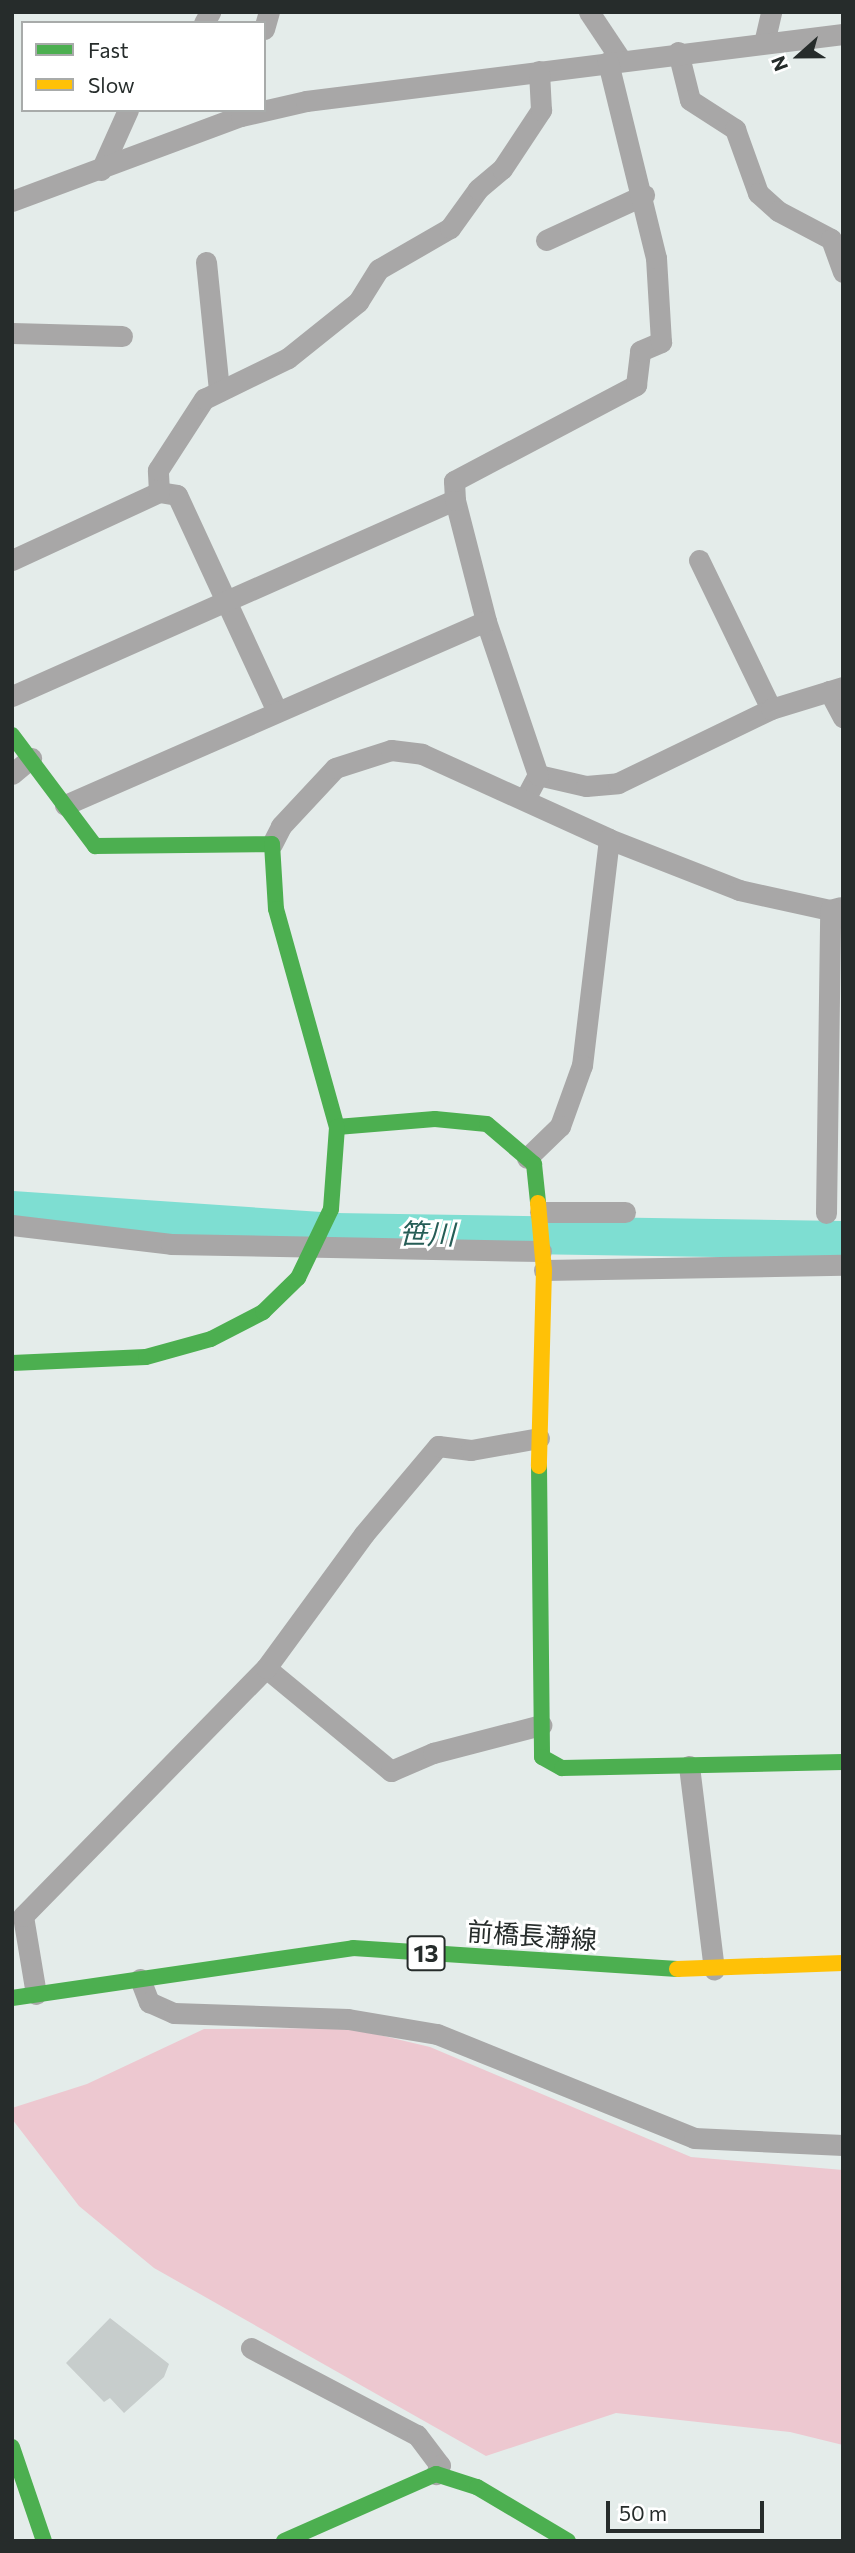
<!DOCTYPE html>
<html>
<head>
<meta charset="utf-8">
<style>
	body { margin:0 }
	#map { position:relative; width:855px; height:2553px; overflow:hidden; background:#e4ecea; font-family:Commissioner,"Noto Sans JP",sans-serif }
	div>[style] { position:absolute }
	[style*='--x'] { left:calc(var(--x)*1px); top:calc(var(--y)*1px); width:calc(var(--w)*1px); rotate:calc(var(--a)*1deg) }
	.green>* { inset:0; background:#edc8d0 }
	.river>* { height:38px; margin:-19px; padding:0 19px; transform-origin:19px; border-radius:19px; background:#7eded2 }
	.building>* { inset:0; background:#c7cdcc }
	.street>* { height:21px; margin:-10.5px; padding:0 10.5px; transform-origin:10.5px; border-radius:10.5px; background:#a8a7a7 }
	.fast>* { height:16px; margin:-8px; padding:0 8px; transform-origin:8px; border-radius:8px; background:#4caf50 }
	.slow>* { height:16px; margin:-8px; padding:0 8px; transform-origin:8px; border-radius:8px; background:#ffc107 }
	span { translate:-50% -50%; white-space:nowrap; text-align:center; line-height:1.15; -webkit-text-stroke:6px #fff; paint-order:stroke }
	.shield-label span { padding:2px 5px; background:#fff; border:2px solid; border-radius:5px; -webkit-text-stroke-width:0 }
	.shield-label { font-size:24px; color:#262c2b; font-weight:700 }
	.street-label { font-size:26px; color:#262c2b }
	.water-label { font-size:28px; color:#265d56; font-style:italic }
	.frame { position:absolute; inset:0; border:14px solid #262c2b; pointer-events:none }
	.legend { position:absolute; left:21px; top:21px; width:245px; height:91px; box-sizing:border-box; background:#fff; border:2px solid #a8abaa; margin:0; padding:9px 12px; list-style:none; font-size:21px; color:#262c2b }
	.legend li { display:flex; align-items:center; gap:14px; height:35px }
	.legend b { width:35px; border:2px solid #a8abaa }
	.north { position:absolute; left:764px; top:21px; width:70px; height:70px; -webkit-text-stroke:5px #fff; paint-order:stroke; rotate:249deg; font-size:19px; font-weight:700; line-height:28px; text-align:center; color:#262c2b }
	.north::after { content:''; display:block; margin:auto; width:24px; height:32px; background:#262c2b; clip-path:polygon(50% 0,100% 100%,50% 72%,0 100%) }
	.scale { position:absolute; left:606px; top:2501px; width:158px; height:32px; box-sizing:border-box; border:4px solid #262c2b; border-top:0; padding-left:9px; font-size:21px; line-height:24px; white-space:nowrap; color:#262c2b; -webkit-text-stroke:5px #fff; paint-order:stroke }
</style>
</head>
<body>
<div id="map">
	<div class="green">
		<i style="clip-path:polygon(350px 2028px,430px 2047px,691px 2157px,843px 2170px,843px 2445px,790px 2432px,616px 2413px,486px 2456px,154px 2268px,79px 2206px,12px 2119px,12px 2108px,87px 2084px,204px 2029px)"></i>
	</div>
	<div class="river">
		<i style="--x:12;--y:1210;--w:324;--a:3.9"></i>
		<i style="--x:335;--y:1232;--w:508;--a:0.9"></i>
	</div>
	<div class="building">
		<i style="clip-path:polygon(110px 2318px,169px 2364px,164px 2377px,124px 2413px,110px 2398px,104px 2402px,66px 2363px)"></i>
	</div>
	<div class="street">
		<i style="--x:589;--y:12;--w:58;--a:56.3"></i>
		<i style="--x:204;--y:23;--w:13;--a:-61"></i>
		<i style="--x:264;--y:29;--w:18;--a:-74"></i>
		<i style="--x:764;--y:43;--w:32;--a:-77"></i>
		<i style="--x:678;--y:52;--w:49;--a:76"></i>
		<i style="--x:690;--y:100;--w:54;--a:32.8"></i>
		<i style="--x:735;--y:129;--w:68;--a:70.2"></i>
		<i style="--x:758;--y:193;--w:27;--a:42"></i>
		<i style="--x:778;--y:211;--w:60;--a:27.8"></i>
		<i style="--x:831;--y:239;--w:35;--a:70"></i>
		<i style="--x:101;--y:170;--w:66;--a:-65.8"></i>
		<i style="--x:12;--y:201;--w:244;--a:-20.4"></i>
		<i style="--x:241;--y:116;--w:67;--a:-13"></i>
		<i style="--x:306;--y:101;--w:541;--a:-7.11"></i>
		<i style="--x:546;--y:240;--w:108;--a:-24.7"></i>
		<i style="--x:206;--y:262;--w:130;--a:84.2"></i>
		<i style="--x:12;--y:333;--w:110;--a:1.6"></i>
		<i style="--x:159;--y:492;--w:18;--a:9"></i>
		<i style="--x:177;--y:495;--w:238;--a:65.2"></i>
		<i style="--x:12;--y:560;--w:162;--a:-24.8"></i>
		<i style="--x:159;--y:492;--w:22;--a:-93"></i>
		<i style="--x:158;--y:470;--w:85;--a:-57.1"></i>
		<i style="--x:204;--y:399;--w:93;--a:-26"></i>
		<i style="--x:288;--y:358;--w:90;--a:-38.7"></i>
		<i style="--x:358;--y:302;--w:39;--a:-58"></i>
		<i style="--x:379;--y:269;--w:82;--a:-30"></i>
		<i style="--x:450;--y:228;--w:48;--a:-54.3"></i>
		<i style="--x:478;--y:189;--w:31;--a:-40"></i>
		<i style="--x:502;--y:169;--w:71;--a:-56.5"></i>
		<i style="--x:541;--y:110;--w:39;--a:-93"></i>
		<i style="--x:699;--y:560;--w:165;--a:64.2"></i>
		<i style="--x:829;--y:691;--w:30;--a:62"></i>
		<i style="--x:12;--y:696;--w:484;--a:-23.9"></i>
		<i style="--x:12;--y:774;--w:25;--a:-40"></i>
		<i style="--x:538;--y:775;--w:49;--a:12.9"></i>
		<i style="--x:586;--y:786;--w:32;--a:-5"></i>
		<i style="--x:618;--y:783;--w:170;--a:-25.8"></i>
		<i style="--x:771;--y:709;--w:75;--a:-17"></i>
		<i style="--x:525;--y:799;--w:27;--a:-62"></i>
		<i style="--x:538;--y:775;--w:163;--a:-108.7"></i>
		<i style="--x:486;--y:621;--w:125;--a:-104.4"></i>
		<i style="--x:455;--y:500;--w:19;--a:-93"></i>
		<i style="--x:454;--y:481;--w:206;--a:-27.8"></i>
		<i style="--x:636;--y:385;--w:34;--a:-83"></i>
		<i style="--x:640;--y:351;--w:23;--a:-23"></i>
		<i style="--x:661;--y:342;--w:84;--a:-93.4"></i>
		<i style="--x:656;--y:258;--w:202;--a:-103.8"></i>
		<i style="--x:65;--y:805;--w:459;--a:-23.6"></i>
		<i style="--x:609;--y:839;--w:140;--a:21.4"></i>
		<i style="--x:739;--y:890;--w:93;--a:12.4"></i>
		<i style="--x:830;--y:910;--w:11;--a:-15"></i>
		<i style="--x:272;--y:844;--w:20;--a:-63"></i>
		<i style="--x:281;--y:826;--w:79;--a:-47"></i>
		<i style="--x:335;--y:768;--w:59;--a:-17.8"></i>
		<i style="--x:391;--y:750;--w:31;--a:7"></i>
		<i style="--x:422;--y:754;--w:205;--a:24.4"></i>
		<i style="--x:609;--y:839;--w:228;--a:96.8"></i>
		<i style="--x:582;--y:1065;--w:65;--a:109.8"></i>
		<i style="--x:560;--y:1126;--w:46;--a:135.9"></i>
		<i style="--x:540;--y:1212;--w:85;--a:0"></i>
		<i style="--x:826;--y:1213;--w:303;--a:-89.2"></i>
		<i style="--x:12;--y:1225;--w:160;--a:6.8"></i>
		<i style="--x:171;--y:1244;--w:370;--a:1.1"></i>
		<i style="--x:544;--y:1270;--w:299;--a:-1"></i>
		<i style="--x:266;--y:1668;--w:162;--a:39.5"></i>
		<i style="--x:391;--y:1771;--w:46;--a:-23.2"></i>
		<i style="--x:433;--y:1753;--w:112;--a:-14.5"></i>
		<i style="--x:689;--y:1766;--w:205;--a:83"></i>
		<i style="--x:140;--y:1979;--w:25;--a:69"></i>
		<i style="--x:149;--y:2002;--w:27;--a:24"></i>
		<i style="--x:174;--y:2013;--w:174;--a:2"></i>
		<i style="--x:348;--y:2019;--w:90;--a:9.6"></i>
		<i style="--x:437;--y:2034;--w:277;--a:22"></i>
		<i style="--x:694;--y:2138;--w:149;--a:2.7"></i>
		<i style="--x:36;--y:1994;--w:79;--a:-99.5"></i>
		<i style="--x:23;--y:1916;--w:347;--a:-45.6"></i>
		<i style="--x:266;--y:1668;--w:166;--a:-53.8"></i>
		<i style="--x:364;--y:1534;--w:115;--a:-49.9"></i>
		<i style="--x:438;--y:1446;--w:33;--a:7"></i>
		<i style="--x:471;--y:1450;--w:69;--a:-10"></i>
		<i style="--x:251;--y:2348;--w:187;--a:27.7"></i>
		<i style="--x:417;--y:2435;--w:38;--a:53"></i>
		<i style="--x:440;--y:2465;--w:10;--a:114"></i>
	</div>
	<div class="fast">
		<i style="--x:12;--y:735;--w:139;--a:53.2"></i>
		<i style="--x:95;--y:846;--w:177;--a:-0.6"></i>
		<i style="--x:272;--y:844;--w:65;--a:86.5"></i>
		<i style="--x:276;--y:909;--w:226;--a:74.4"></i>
		<i style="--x:337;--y:1127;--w:98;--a:-4.7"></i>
		<i style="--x:435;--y:1119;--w:52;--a:5.5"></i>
		<i style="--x:487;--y:1124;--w:62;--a:40.4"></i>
		<i style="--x:534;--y:1164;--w:39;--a:84"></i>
		<i style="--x:12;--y:1363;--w:134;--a:-2.6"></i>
		<i style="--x:146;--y:1357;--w:67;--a:-15.5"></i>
		<i style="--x:211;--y:1339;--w:59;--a:-27.4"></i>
		<i style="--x:263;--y:1312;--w:49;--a:-44.2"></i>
		<i style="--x:298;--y:1278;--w:76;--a:-64.4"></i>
		<i style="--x:331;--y:1209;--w:82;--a:-85.8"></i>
		<i style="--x:539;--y:1466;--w:291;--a:89.4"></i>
		<i style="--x:542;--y:1757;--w:23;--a:29"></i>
		<i style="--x:562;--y:1768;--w:281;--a:-1.2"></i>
		<i style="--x:12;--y:1998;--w:345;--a:-8.3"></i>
		<i style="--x:353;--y:1948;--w:325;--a:3.7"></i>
		<i style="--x:12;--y:2447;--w:99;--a:71.2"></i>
		<i style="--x:284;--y:2541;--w:166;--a:-23.8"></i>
		<i style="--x:436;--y:2474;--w:43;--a:17.6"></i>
		<i style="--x:477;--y:2487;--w:106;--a:30.7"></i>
	</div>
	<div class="slow">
		<i style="--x:538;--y:1203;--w:67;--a:84.9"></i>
		<i style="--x:544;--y:1270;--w:196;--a:91.5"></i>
		<i style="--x:677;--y:1969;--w:166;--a:-2.1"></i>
	</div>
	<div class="shield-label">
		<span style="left:426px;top:1953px">13</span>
	</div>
	<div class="street-label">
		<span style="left:532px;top:1935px;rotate:4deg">前橋長瀞線</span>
	</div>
	<div class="water-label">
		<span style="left:427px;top:1233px;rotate:1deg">笹川</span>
	</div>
	<div class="frame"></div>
	<ul class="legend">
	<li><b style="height:9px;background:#4caf50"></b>Fast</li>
	<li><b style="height:9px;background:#ffc107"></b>Slow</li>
	</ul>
	<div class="north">N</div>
	<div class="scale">50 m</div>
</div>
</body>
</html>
